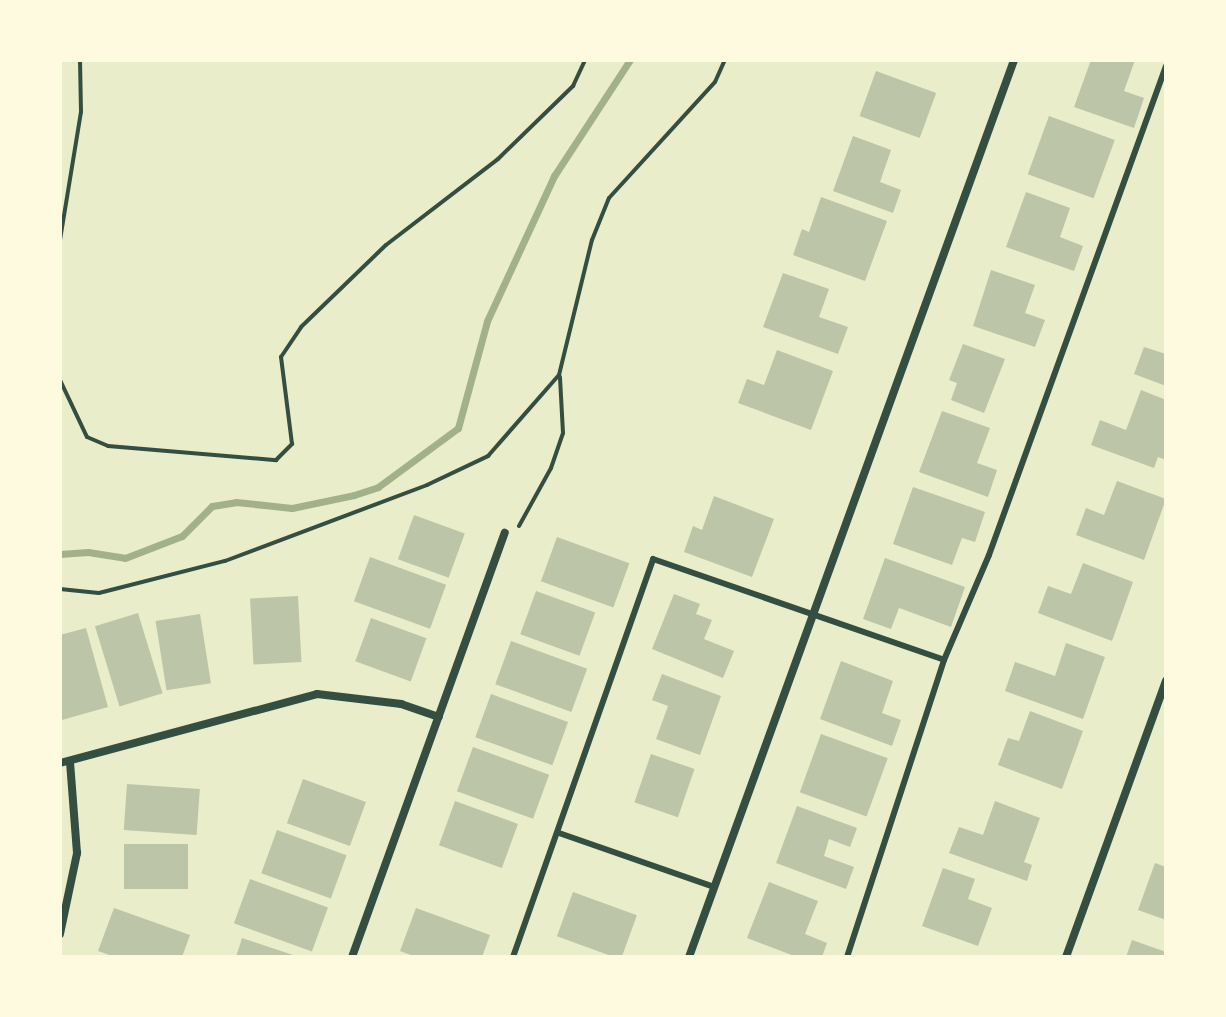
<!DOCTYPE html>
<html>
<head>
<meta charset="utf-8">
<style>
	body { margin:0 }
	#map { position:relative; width:1226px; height:1017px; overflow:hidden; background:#e9edc9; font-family:Roboto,sans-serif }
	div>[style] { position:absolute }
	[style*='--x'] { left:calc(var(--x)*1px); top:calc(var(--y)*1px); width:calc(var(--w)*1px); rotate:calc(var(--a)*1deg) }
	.stream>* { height:7px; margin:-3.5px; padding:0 3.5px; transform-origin:3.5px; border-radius:3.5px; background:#a3b18a }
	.building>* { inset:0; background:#bcc5a7; transform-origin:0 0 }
	.path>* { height:4px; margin:-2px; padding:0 2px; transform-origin:2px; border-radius:2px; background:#344e41 }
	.service>* { height:6px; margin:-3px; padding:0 3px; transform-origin:3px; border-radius:3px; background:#344e41 }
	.minor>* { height:8px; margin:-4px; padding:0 4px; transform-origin:4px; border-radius:4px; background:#344e41 }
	span { translate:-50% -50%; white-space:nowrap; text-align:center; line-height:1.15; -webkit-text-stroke:8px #fefae0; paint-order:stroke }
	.frame { position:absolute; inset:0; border:62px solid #fefae0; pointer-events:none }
</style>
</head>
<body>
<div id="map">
	<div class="stream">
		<i style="--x:60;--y:554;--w:28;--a:-4"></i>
		<i style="--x:88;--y:552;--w:37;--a:9"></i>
		<i style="--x:125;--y:558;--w:61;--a:-21.1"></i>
		<i style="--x:182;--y:536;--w:42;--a:-45"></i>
		<i style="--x:212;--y:506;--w:24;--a:-9"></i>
		<i style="--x:236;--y:502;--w:56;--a:6.1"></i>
		<i style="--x:292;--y:508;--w:63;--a:-11.8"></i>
		<i style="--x:354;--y:495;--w:25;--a:-18"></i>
		<i style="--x:378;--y:487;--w:99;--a:-36.4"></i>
		<i style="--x:458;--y:428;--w:111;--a:-74.8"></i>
		<i style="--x:487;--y:321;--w:160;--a:-65.2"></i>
		<i style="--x:554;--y:176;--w:139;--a:-56.8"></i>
	</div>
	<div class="building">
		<i style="clip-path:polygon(1091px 60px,1135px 60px,1124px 91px,1144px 98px,1134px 128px,1074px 107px)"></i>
		<i style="left:876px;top:71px;width:64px;height:48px;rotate:20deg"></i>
		<i style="left:1049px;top:116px;width:70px;height:62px;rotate:20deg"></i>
		<i style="clip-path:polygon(853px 136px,891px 150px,880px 182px,901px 190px,893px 213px,833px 191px)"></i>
		<i style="clip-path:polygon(1026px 192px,1070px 208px,1060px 237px,1083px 246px,1074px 271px,1006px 247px)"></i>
		<i style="clip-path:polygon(821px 197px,887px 221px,865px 281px,793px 255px,802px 229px,809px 232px)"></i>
		<i style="clip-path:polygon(991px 270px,1035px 285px,1025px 313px,1045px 320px,1035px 347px,973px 326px)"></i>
		<i style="clip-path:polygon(783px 273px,829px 289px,819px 317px,848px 327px,838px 354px,763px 327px)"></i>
		<i style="clip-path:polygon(963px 344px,1005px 359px,984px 413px,951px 400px,957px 383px,949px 380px)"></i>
		<i style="clip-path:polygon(1144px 347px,1166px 354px,1166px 386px,1134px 374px)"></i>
		<i style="clip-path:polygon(777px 350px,833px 371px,811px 430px,738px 403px,747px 379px,764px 385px)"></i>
		<i style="clip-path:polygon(1141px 390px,1166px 400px,1166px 460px,1158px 457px,1154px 468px,1091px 445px,1100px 420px,1126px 430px)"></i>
		<i style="clip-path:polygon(942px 411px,990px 428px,977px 463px,997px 470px,988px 497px,919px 472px)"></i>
		<i style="clip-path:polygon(1117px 481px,1166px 499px,1144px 560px,1076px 535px,1086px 508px,1104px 515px)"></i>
		<i style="clip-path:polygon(913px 487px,985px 512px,975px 542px,962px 538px,952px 565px,893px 544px)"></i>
		<i style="clip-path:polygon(714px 496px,774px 519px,752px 577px,684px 552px,693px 526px,702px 530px)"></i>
		<i style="left:414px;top:515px;width:54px;height:47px;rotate:20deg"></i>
		<i style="left:557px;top:537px;width:77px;height:47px;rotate:20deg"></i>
		<i style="left:370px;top:557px;width:81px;height:47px;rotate:20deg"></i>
		<i style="clip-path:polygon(885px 558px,965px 587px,951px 627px,899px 608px,891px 629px,863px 619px)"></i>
		<i style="clip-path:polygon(1083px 563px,1133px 582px,1112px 641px,1038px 613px,1048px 586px,1071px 594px)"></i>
		<i style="left:536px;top:591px;width:63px;height:46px;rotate:20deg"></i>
		<i style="clip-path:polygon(674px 594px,700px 604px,696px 614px,712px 620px,704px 639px,734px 651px,723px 678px,652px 649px)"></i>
		<i style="left:298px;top:596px;width:66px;height:48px;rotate:87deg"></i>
		<i style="left:138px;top:613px;width:84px;height:45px;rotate:73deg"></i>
		<i style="left:200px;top:614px;width:70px;height:45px;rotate:81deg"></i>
		<i style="left:371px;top:618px;width:59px;height:46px;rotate:20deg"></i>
		<i style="clip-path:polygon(86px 628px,108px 707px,62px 720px,60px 635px)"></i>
		<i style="left:511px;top:641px;width:81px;height:46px;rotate:20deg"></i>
		<i style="clip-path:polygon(1066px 643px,1105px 657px,1083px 719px,1005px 691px,1015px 662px,1055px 676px)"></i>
		<i style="clip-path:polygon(841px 661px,893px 681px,882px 713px,901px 720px,892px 746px,820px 719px)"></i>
		<i style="clip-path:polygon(662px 674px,721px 696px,700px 755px,656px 739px,668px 706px,652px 700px)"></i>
		<i style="left:491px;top:694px;width:82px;height:46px;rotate:20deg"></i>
		<i style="clip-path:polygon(1030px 711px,1083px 731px,1062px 789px,998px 765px,1008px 738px,1019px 741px)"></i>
		<i style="left:821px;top:734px;width:71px;height:62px;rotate:20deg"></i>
		<i style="left:473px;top:747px;width:81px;height:47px;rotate:20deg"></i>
		<i style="left:651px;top:754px;width:46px;height:51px;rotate:19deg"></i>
		<i style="left:303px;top:779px;width:67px;height:47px;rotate:20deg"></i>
		<i style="left:127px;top:784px;width:73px;height:46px;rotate:4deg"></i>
		<i style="left:455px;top:801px;width:67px;height:47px;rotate:20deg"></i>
		<i style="clip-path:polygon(995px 801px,1040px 818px,1024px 862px,1032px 865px,1027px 881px,949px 853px,959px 827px,983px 835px)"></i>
		<i style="clip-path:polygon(797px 806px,857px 828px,850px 847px,829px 839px,824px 856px,854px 867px,846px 889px,776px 863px)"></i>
		<i style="left:277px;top:830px;width:74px;height:46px;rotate:20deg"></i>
		<i style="left:124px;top:844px;width:64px;height:45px"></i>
		<i style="clip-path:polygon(1155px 863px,1166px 867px,1166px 920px,1138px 910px)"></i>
		<i style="clip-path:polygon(943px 868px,975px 879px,968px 899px,992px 908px,978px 946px,922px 926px)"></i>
		<i style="left:250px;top:879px;width:83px;height:47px;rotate:20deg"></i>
		<i style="clip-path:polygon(769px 882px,818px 901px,805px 934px,827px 943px,822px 957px,797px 957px,747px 938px)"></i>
		<i style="left:573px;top:892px;width:68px;height:47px;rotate:20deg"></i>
		<i style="clip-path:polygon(114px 908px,190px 935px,182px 957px,115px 957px,98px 951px)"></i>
		<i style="clip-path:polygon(416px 908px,490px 935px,482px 957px,416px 957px,400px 951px)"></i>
		<i style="clip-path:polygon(242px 938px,296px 956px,295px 957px,236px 957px)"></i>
		<i style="clip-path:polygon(1132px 940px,1166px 952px,1166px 957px,1126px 957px)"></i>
	</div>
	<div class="path">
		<i style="--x:60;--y:240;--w:130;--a:-80.7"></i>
		<i style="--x:81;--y:112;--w:52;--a:-91.1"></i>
		<i style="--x:60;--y:380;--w:63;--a:64.7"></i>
		<i style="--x:87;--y:437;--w:23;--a:23"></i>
		<i style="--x:108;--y:446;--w:169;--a:4.8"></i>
		<i style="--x:276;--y:460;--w:23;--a:-45"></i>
		<i style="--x:292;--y:444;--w:88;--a:-97.2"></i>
		<i style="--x:281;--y:357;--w:36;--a:-56"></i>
		<i style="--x:301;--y:327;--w:118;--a:-44"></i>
		<i style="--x:386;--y:245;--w:141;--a:-37.5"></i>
		<i style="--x:498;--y:159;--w:105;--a:-44.2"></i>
		<i style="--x:573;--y:86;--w:29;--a:-65"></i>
		<i style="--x:519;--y:526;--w:66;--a:-61.1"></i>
		<i style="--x:551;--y:468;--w:37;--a:-71"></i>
		<i style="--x:563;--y:433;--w:56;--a:-93.1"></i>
		<i style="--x:60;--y:589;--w:39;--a:6"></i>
		<i style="--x:99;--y:593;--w:130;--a:-14.3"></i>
		<i style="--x:225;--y:561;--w:216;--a:-20.6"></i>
		<i style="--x:427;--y:485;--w:68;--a:-25.4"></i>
		<i style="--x:488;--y:456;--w:108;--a:-48.8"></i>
		<i style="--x:559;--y:375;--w:139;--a:-76.3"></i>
		<i style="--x:592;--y:240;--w:45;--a:-68"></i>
		<i style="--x:609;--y:198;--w:157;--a:-47.6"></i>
		<i style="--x:715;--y:82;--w:24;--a:-66"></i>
	</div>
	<div class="service">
		<i style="--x:559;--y:833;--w:164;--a:19.2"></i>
		<i style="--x:513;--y:957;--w:422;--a:-70.6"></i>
		<i style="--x:653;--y:559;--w:308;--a:19.1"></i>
		<i style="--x:847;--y:957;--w:312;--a:-71.9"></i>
		<i style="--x:944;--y:660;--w:114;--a:-66.8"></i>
		<i style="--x:989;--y:555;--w:520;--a:-70.1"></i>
	</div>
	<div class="minor">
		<i style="--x:60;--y:763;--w:266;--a:-15"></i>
		<i style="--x:317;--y:694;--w:85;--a:6.8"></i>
		<i style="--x:401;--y:704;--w:40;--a:18.9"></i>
		<i style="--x:60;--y:934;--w:83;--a:-78.1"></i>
		<i style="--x:77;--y:853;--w:92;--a:-94.4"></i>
		<i style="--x:352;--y:957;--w:451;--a:-70.2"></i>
		<i style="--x:689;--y:957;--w:954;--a:-70.08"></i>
		<i style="--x:1066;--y:957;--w:294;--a:-70.1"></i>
	</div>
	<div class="frame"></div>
</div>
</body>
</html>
